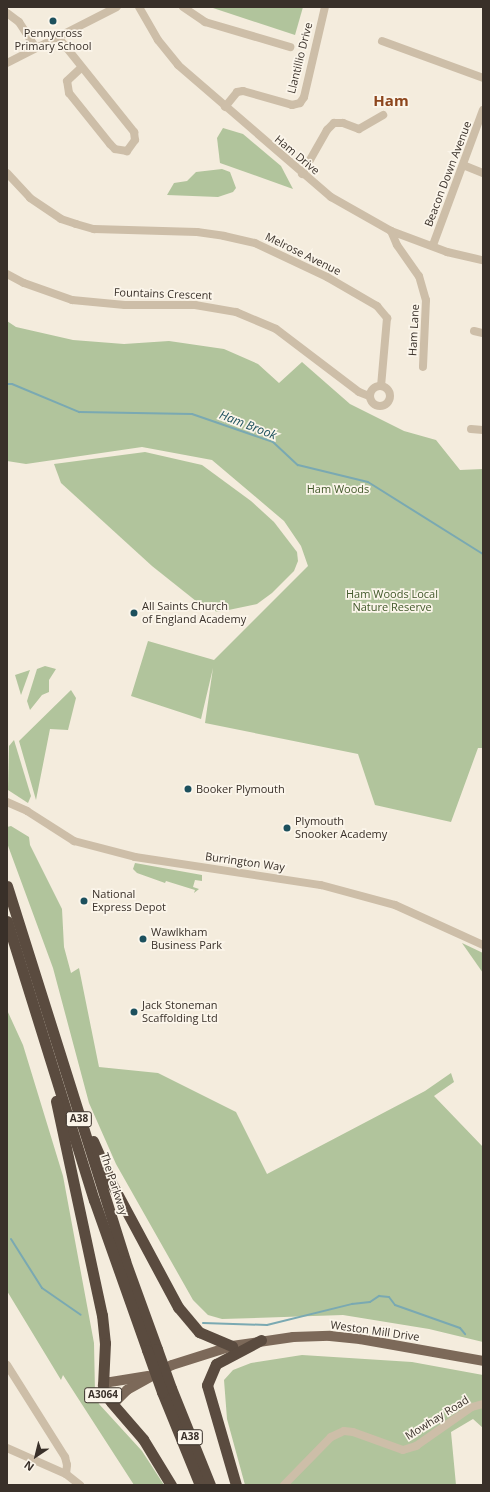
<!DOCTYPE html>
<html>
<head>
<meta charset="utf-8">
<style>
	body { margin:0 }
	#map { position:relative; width:490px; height:1492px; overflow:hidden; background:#f4ecdd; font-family:"Open Sans",sans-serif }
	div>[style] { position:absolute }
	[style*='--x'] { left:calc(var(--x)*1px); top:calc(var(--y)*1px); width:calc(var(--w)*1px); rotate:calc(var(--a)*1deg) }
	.green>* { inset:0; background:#b1c49c }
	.stream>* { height:2px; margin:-1px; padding:0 1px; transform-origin:1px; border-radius:1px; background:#7aa9b2 }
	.minor>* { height:8px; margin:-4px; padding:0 4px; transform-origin:4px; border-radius:4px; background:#cdbea8 }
	.minor>.ring { margin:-4px; padding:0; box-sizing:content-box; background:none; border:8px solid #cdbea8; border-radius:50% }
	.major>* { height:10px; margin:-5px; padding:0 5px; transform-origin:5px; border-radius:5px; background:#7c6959 }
	.highway>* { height:11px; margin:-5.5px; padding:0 5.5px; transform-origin:5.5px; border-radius:5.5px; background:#5a4b3f }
	.highway-bridge>* { height:11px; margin:-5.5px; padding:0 5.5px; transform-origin:5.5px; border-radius:5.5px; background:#5a4b3f }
	.dots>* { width:11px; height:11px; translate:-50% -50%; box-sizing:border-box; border:2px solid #fbf5ea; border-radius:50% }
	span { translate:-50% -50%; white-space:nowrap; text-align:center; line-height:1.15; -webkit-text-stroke:3.5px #fbf5ea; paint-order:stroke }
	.shield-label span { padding:1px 3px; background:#fbf5ea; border:1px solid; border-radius:3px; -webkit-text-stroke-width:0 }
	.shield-label { font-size:10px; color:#393029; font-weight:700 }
	.poi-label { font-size:11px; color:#393029 }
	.left { translate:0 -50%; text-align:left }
	.street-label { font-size:11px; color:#393029 }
	.park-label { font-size:11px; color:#42592b }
	.water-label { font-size:12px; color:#1c505d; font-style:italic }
	.district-label { font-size:15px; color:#8d461d; font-weight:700 }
	.frame { position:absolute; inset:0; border:8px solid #393029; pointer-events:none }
	.north { position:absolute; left:16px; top:1436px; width:40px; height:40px; -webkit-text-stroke:3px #fbf5ea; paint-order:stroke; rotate:215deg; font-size:11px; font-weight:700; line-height:16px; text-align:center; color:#393029 }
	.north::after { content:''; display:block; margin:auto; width:14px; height:18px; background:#393029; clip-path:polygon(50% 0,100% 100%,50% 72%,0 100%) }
</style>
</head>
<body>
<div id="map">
	<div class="green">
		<i style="clip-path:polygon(210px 7px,303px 7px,295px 35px)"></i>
		<i style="clip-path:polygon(223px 128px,243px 134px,281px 166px,293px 189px,220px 163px,217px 138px)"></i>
		<i style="clip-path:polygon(222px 169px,230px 172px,236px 188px,233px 192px,218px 197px,167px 195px,174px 183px,187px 181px,196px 172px)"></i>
		<i style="clip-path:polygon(7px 321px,16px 327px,73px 340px,124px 344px,169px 341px,224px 349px,258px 364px,279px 383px,302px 362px,350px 404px,404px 431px,436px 440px,460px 470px,483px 469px,483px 748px,478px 748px,451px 822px,375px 805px,358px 754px,205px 723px,213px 668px,201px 719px,131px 696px,148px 641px,214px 660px,308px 566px,301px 546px,284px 521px,212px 460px,142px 447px,26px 464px,7px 461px)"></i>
		<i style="clip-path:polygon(145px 452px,202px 465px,251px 501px,274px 522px,297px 552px,298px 561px,294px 571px,272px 593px,257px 604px,219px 612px,206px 609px,152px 566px,61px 483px,54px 464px)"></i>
		<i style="clip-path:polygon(45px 666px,56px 669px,49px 680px,49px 692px,42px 695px,30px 710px,27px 701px,37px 669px)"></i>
		<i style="clip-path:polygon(30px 670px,21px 695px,15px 675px)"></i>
		<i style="clip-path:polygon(71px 690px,76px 698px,68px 730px,50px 729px,36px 800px,19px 741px)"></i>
		<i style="clip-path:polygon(14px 740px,31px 796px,28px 803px,8px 790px,9px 746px)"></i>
		<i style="clip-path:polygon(11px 826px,29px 837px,30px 845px,62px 909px,64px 947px,71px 973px,79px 968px,99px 1067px,158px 1073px,236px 1112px,267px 1174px,425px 1091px,451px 1073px,454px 1082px,434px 1096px,483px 1147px,483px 1342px,429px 1329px,343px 1315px,222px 1319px,208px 1315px,193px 1300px,116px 1164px,89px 1103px,53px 968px,7px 843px,7px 827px)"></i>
		<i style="clip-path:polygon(135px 863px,202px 875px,202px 881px,195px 880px,193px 887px,199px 889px,194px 893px,195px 890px,166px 881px,165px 883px,137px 873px,133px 869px)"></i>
		<i style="clip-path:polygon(462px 943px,483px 953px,483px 973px)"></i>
		<i style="clip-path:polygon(7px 1010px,23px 1045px,63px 1176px,94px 1343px,95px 1392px,99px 1404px,142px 1451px,164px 1485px,134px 1485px,63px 1375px,61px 1380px,7px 1291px)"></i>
		<i style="clip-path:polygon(302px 1355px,412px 1362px,483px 1375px,483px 1428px,473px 1419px,451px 1432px,456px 1485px,245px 1485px,227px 1419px,224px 1380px,233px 1370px,251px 1363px)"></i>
	</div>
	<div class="stream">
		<i style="--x:7;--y:384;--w:5;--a:0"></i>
		<i style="--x:12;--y:384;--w:73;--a:22.7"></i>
		<i style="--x:79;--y:412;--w:113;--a:1"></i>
		<i style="--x:192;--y:414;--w:86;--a:19.1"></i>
		<i style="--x:273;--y:442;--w:34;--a:43"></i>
		<i style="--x:298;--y:465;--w:72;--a:13.7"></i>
		<i style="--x:368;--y:482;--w:136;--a:32.1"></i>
		<i style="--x:11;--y:1239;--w:58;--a:57.7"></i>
		<i style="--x:42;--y:1288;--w:47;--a:34.7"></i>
		<i style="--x:203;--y:1323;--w:64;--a:1.8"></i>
		<i style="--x:267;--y:1325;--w:88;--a:-13.9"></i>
		<i style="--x:352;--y:1304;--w:18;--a:-6"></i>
		<i style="--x:370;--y:1302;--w:11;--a:-34"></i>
		<i style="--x:379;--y:1296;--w:10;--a:6"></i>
		<i style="--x:389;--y:1297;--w:10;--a:53"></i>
		<i style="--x:395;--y:1305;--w:69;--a:19.5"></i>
		<i style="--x:460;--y:1328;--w:8;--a:50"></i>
	</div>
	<div class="minor">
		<i style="--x:139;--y:7;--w:38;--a:60"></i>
		<i style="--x:158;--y:40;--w:32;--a:51"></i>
		<i style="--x:178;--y:65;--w:202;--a:40.8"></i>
		<i style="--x:331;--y:197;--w:69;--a:29.5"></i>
		<i style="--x:391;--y:231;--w:60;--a:20.6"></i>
		<i style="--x:447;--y:252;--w:37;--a:13"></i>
		<i style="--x:183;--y:7;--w:27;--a:34"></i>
		<i style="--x:205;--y:22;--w:89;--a:16.4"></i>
		<i style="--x:7;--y:13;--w:15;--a:37"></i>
		<i style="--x:19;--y:22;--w:31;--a:57"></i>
		<i style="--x:58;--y:37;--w:122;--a:51.3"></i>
		<i style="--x:134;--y:132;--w:8;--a:83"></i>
		<i style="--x:135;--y:140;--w:14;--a:126"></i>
		<i style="--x:127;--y:151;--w:12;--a:-171"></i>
		<i style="--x:115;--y:149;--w:7;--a:-135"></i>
		<i style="--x:110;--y:144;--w:65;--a:-128.8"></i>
		<i style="--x:69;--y:93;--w:12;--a:-99"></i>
		<i style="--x:67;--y:81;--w:19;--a:-43"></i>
		<i style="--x:382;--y:41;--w:108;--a:20.1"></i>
		<i style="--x:7;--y:63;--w:123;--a:-27"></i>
		<i style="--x:225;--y:107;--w:19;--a:-51"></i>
		<i style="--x:237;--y:92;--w:6;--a:-9"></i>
		<i style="--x:243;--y:91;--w:51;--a:15.9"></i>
		<i style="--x:292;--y:105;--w:8;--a:-14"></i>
		<i style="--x:300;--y:103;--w:7;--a:-56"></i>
		<i style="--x:304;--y:97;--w:92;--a:-76.9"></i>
		<i style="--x:463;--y:165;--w:22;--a:22"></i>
		<i style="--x:7;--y:173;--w:34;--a:47"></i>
		<i style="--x:30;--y:198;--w:37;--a:34"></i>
		<i style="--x:61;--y:219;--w:16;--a:18"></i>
		<i style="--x:76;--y:224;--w:19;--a:16"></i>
		<i style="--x:94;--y:229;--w:103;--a:1.7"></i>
		<i style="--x:197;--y:232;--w:27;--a:8"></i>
		<i style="--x:224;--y:236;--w:32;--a:13"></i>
		<i style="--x:255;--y:243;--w:80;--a:25.3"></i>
		<i style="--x:327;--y:277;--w:58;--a:30.1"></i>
		<i style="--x:377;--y:306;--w:16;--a:50"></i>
		<i style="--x:387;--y:318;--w:68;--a:95"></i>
		<i style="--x:302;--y:174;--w:51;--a:-60.4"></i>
		<i style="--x:327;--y:130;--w:10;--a:-45"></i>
		<i style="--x:334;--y:123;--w:9;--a:0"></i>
		<i style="--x:343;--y:123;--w:17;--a:21"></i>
		<i style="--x:359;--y:129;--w:28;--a:-30"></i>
		<i style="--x:391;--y:231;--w:15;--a:67"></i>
		<i style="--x:397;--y:245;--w:38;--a:55"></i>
		<i style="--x:419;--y:276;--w:25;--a:74"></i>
		<i style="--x:426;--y:300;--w:67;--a:92.6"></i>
		<i style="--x:433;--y:245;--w:144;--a:-69.7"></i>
		<i style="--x:7;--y:274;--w:19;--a:28"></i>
		<i style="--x:24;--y:283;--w:51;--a:19.5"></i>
		<i style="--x:72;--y:300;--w:53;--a:5.4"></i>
		<i style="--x:125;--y:305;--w:70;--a:0"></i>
		<i style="--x:195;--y:305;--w:42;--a:9.7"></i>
		<i style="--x:236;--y:312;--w:43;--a:23"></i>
		<i style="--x:276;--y:329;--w:104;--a:37.2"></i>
		<i style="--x:359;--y:392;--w:11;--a:22"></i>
		<i style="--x:474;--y:331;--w:9;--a:13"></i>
		<i class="ring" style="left:370px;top:386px;width:12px;height:12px"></i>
		<i style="--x:471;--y:429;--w:12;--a:5"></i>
		<i style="--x:7;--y:802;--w:22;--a:24"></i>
		<i style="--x:27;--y:811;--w:56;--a:32.6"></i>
		<i style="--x:74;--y:841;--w:63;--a:14.7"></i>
		<i style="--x:135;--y:857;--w:188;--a:8.6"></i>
		<i style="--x:321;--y:885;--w:77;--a:15.1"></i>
		<i style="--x:395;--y:905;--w:97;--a:24.4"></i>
		<i style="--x:7;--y:1365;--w:109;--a:57.8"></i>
		<i style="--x:65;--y:1457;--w:8;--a:76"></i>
		<i style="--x:67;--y:1465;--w:9;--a:96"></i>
		<i style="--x:7;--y:1448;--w:64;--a:23.8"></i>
		<i style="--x:66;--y:1474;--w:18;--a:38"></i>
		<i style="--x:284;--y:1485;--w:67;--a:-45.6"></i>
		<i style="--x:331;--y:1437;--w:14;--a:-25"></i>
		<i style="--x:344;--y:1431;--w:9;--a:6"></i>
		<i style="--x:353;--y:1432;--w:53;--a:19.8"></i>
		<i style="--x:403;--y:1450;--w:14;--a:-17"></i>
		<i style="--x:416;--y:1446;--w:68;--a:-34.9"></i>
		<i style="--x:472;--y:1407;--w:11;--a:-15"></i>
	</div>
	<div class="major">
		<i style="--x:148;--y:1376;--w:39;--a:171"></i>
		<i style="--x:109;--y:1382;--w:7;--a:153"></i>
		<i style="--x:103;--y:1385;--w:9;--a:90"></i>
		<i style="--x:103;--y:1394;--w:11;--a:45"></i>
		<i style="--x:111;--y:1402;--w:5;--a:-11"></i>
		<i style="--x:116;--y:1401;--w:16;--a:-45"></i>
		<i style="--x:127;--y:1390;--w:51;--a:-29.1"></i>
		<i style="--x:172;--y:1365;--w:63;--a:-17.6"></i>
		<i style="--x:232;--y:1346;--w:62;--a:-8.4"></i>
		<i style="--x:293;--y:1337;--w:37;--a:-2"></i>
		<i style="--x:330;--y:1336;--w:30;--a:6"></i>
		<i style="--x:360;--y:1339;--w:125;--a:10.1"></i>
	</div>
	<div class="highway">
		<i style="--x:7;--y:886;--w:393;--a:72.5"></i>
		<i style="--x:125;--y:1261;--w:94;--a:70"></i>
		<i style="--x:7;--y:921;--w:292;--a:72.7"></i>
		<i style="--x:94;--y:1200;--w:159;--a:70.5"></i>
		<i style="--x:56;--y:1101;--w:219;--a:77.9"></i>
		<i style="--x:102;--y:1315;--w:28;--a:84"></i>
		<i style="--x:105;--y:1343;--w:42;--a:92.7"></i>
		<i style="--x:93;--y:1141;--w:47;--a:66.2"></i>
		<i style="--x:112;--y:1184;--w:140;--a:61.8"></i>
		<i style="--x:178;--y:1307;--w:33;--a:50"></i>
		<i style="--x:199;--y:1332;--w:36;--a:23"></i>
		<i style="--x:171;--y:1388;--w:105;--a:68.1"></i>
		<i style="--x:162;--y:1392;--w:100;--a:67.8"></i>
		<i style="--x:111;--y:1402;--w:49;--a:49.1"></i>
		<i style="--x:143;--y:1439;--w:54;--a:58.7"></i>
		<i style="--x:236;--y:1485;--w:104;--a:-106.2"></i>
		<i style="--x:207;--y:1385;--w:23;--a:-67"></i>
		<i style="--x:216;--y:1364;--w:51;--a:-28.1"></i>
	</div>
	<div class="highway-bridge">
		<i style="--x:157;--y:1349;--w:41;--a:70.3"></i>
		<i style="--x:147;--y:1350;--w:45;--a:70.3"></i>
	</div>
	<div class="dots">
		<i style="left:53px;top:21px;background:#1c505d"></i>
		<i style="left:134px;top:613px;background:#1c505d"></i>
		<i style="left:188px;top:789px;background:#1c505d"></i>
		<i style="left:287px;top:828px;background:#1c505d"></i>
		<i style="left:84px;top:901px;background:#1c505d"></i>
		<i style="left:143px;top:939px;background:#1c505d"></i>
		<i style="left:134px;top:1012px;background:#1c505d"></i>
	</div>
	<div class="shield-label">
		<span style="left:79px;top:1119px">A38</span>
		<span style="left:103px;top:1395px">A3064</span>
		<span style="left:190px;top:1437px">A38</span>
	</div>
	<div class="poi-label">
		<span style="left:53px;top:40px">Pennycross<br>Primary School</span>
		<span class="left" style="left:142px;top:613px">All Saints Church<br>of England Academy</span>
		<span class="left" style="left:196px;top:789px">Booker Plymouth</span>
		<span class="left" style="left:295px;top:828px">Plymouth<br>Snooker Academy</span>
		<span class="left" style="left:92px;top:901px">National<br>Express Depot</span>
		<span class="left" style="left:151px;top:939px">Wawlkham<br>Business Park</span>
		<span class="left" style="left:142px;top:1012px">Jack Stoneman<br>Scaffolding Ltd</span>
	</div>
	<div class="street-label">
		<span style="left:300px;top:58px;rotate:-76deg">Llantillio Drive</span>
		<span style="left:297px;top:155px;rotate:40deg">Ham Drive</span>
		<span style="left:448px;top:174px;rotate:-69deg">Beacon Down Avenue</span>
		<span style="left:303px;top:254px;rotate:26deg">Melrose Avenue</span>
		<span style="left:163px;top:294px;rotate:2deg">Fountains Crescent</span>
		<span style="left:414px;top:330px;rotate:-87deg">Ham Lane</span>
		<span style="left:245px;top:862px;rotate:8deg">Burrington Way</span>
		<span style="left:114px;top:1184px;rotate:72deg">The Parkway</span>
		<span style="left:375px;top:1331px;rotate:8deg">Weston Mill Drive</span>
		<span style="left:437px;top:1418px;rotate:-32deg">Mowhay Road</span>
	</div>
	<div class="park-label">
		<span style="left:338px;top:489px">Ham Woods</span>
		<span style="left:392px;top:601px">Ham Woods Local<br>Nature Reserve</span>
	</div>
	<div class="water-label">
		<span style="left:248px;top:425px;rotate:21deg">Ham Brook</span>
	</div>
	<div class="district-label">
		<span style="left:391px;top:101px">Ham</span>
	</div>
	<div class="frame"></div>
	<div class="north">N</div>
</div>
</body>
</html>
